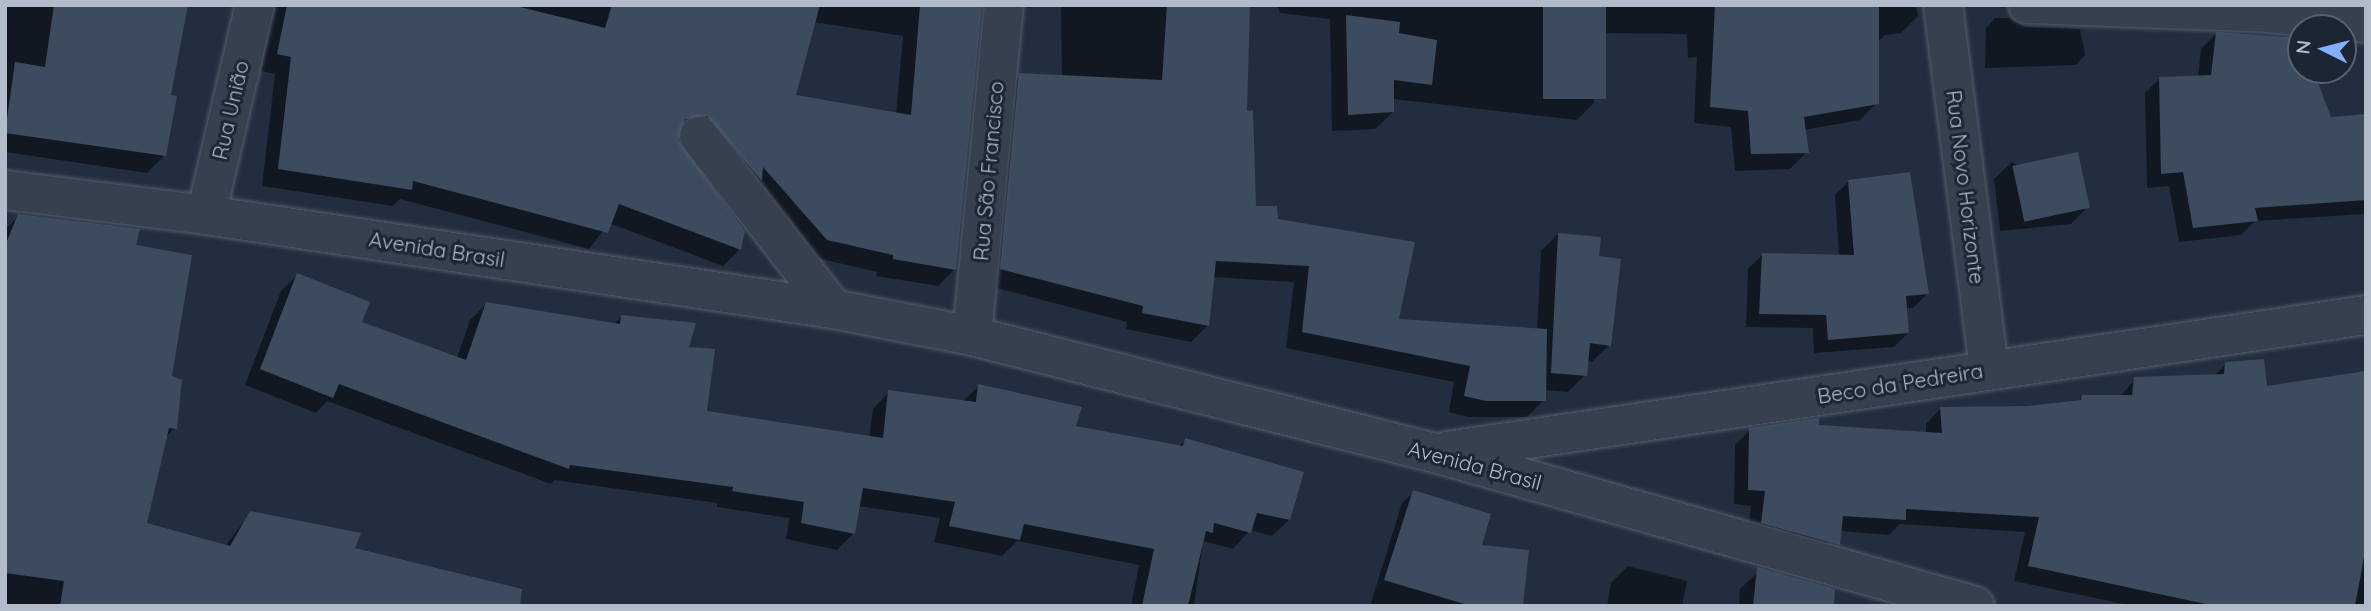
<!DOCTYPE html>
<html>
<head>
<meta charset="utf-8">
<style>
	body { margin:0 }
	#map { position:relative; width:2371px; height:611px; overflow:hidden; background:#222e3f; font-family:Quicksand,sans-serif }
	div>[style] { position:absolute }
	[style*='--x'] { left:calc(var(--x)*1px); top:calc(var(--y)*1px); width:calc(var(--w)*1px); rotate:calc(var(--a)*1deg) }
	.shadow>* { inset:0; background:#0007 }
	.building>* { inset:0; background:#3d4b5f; transform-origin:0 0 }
	.roads { filter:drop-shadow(0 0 2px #545e6d) drop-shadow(0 0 2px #545e6d) }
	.service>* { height:35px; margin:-17.5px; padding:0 17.5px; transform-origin:17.5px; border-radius:17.5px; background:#36404f }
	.minor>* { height:38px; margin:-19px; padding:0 19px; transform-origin:19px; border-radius:19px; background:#36404f }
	span { translate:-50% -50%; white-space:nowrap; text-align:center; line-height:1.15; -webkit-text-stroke:6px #1b2534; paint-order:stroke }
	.street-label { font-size:21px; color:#b2bbca }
	.frame { position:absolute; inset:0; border:7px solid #b2bbca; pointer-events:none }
	.north { position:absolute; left:2287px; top:14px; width:70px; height:70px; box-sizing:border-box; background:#1b2534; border:2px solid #576170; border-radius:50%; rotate:276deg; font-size:19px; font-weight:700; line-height:28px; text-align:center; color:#b2bbca }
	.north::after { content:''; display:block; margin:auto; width:24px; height:32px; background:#82b0ff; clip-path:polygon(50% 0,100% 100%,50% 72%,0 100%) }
</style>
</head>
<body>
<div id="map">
	<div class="shadow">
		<i style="clip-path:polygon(5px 5px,186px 5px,168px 97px,164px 156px,147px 173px,5px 152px)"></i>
		<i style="clip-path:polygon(evenodd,269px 5px,980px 5px,955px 269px,938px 286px,876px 276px,877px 272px,809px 256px,689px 132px,678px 134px,676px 140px,740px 249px,723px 266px,609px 223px,589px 249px,400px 199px,393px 206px,262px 186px,275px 74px,261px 71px,274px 6px,269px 5px,814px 22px,903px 36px,896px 114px,794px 96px,814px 22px)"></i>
		<i style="clip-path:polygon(1061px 5px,1248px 5px,1245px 112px,1255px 208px,1277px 220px,1397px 321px,1537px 330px,1541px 251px,1558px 234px,1598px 258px,1609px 345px,1592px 362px,1587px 361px,1585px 375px,1568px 392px,1544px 390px,1544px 400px,1527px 417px,1468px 417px,1449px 412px,1454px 382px,1286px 348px,1294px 282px,1213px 277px,1208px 325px,1191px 342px,1126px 329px,1127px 322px,985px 285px,1003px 92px,1020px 75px,1062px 77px)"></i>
		<i style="clip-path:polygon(1277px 5px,1916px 5px,1918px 16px,1901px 33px,1885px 35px,1877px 43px,1877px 103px,1860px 120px,1804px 130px,1807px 152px,1790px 169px,1735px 171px,1731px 127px,1694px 123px,1697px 57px,1688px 58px,1687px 34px,1601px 33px,1594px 103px,1577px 120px,1393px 99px,1393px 112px,1375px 129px,1332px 131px,1330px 19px,1280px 13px)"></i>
		<i style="clip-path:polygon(1995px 18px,2009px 18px,2025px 27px,2080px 29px,2085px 55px,2076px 65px,1985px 68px,1986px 28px)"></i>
		<i style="clip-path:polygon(2216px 34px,2299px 39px,2301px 70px,2311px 70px,2330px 118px,2366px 116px,2366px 214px,2255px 221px,2241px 235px,2179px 242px,2169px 186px,2147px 188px,2145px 93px,2160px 78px,2198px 77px,2201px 49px)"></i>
		<i style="clip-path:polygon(2012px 162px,2088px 207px,2071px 224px,2000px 231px,1994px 179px)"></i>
		<i style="clip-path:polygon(1849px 181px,1927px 294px,1913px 308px,1905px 308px,1908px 333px,1894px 347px,1814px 353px,1813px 328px,1746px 327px,1748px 269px,1762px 255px,1839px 256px,1835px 195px)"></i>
		<i style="clip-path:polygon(19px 216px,134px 246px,170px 378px,175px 428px,165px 438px,145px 524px,225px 546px,251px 512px,506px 606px,5px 606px,5px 229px)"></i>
		<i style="clip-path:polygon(297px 275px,360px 323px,457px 358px,470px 320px,486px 304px,613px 325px,621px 317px,686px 349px,705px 413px,869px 438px,873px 409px,889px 392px,962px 402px,979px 386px,1073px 427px,1178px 447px,1186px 440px,1289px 520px,1272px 536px,1250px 530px,1233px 549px,1203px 541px,1194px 606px,1131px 606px,1139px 565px,1017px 541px,1002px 556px,934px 542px,940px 518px,858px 506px,854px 533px,837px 550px,786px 539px,789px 518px,717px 507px,717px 503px,554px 480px,551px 484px,327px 401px,316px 413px,245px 385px,281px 291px)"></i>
		<i style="clip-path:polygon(2226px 364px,2265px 388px,2366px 372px,2366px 606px,2133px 606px,2014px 581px,2025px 532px,1900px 524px,1889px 535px,1838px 531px,1825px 545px,1748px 531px,1751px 506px,1734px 504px,1735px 445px,1750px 430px,1817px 427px,1926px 434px,1926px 424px,1941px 408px,2028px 407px,2077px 402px,2082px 397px,2120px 397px,2135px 379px,2214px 376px)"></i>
		<i style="clip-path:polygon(1414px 492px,1480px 547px,1521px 606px,1370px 606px,1402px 503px)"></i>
		<i style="clip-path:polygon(1628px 566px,1687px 581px,1682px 606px,1607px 606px,1611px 583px)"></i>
		<i style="clip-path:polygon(1757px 573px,1832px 606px,1739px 606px,1740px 589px)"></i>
	</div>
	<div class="building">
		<i style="clip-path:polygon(54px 5px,188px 5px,171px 95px,177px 96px,166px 156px,5px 133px,15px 62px,45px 67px)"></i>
		<i style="clip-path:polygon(287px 5px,512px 5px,605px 28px,612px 5px,820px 5px,796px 95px,911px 115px,920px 5px,982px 5px,956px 270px,893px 259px,893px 255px,827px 240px,763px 167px,762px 181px,707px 116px,685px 119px,678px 140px,745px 231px,741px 250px,619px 204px,608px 233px,413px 181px,412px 190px,278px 169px,291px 57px,277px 54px)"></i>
		<i style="clip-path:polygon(1167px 5px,1250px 5px,1247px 111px,1253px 110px,1256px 206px,1277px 206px,1278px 219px,1415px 242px,1399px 319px,1547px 329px,1546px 401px,1486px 401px,1464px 396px,1470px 366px,1302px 332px,1309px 266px,1216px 261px,1209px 326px,1142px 313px,1143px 306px,1000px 269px,1019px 73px,1162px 80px)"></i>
		<i style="left:1543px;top:5px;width:63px;height:94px"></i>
		<i style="clip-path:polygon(1715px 5px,1879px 5px,1879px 104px,1804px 117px,1809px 153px,1751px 154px,1748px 111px,1710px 107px)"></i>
		<i style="clip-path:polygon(1346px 15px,1400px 22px,1399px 33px,1437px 40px,1432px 85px,1394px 80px,1394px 112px,1348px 115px)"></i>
		<i style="clip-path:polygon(2216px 32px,2300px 38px,2301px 70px,2313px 70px,2331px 117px,2366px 114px,2366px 200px,2255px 208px,2258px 221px,2193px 228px,2183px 172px,2161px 174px,2159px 77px,2211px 75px)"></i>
		<i style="left:2078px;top:152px;width:57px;height:67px;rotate:78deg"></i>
		<i style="clip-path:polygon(1910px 172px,1929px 294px,1906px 296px,1909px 333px,1828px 340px,1826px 315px,1759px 314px,1762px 253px,1854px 255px,1848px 180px)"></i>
		<i style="clip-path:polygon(18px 214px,140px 229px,136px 245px,192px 255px,172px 376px,182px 380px,177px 429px,169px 428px,147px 523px,230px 546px,250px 511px,361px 533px,355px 548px,522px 589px,520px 606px,60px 606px,64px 581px,5px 573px,5px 246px)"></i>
		<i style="clip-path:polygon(1558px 233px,1601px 237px,1599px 256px,1621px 259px,1611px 346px,1590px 343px,1587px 376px,1551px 373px)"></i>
		<i style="clip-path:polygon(297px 273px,370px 302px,362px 322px,466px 360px,486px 302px,620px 324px,621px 315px,696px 323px,689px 347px,715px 349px,707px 411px,883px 438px,888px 390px,976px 402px,978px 384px,1082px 407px,1076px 426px,1183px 446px,1185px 438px,1304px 472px,1290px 520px,1257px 513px,1251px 533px,1214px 523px,1213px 533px,1206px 531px,1188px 606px,1142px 606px,1154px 549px,1024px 524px,1020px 540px,949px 526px,955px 502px,863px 488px,855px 534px,801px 523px,804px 502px,732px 491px,733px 487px,570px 465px,569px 469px,339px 384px,333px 398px,260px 369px)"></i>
		<i style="clip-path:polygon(2264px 359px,2267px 386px,2366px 371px,2366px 546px,2355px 606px,2215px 606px,2028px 566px,2039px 517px,1906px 509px,1906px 520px,1843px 516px,1840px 545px,1761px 523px,1765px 491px,1748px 490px,1749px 428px,1819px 418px,1819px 425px,1942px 433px,1940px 407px,2028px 406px,2081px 400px,2082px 395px,2132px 395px,2134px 377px,2224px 374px,2225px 362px)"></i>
		<i style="clip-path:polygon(1413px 490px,1491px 514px,1482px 545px,1529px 550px,1523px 606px,1471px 606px,1384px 580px)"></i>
		<i style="clip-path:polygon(1757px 567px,1835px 589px,1834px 606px,1753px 606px)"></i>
	</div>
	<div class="roads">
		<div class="service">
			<i style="--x:2026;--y:5;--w:242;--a:2.1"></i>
			<i style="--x:2268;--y:14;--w:99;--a:5.8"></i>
		</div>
		<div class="minor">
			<i style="--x:1943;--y:5;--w:367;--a:82.8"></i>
			<i style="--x:699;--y:136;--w:219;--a:52.2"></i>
			<i style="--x:5;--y:190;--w:203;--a:7.1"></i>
			<i style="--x:206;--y:215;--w:634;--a:8.53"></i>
			<i style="--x:833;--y:309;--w:142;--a:11"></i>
			<i style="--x:972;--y:336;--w:478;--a:14.2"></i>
			<i style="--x:1435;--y:453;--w:561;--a:15.82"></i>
			<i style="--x:206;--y:215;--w:216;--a:-76.9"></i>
			<i style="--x:972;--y:336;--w:333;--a:-84.5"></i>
			<i style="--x:1447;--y:451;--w:929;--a:-8.42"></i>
		</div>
	</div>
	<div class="street-label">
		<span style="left:230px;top:110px;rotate:-77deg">Rua União</span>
		<span style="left:988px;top:171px;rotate:-85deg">Rua São Francisco</span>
		<span style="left:1966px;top:187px;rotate:83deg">Rua Novo Horizonte</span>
		<span style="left:437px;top:249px;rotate:9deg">Avenida Brasil</span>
		<span style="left:1900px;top:383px;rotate:-9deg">Beco da Pedreira</span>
		<span style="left:1475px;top:465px;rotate:15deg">Avenida Brasil</span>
	</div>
	<div class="frame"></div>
	<div class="north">N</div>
</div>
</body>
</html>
